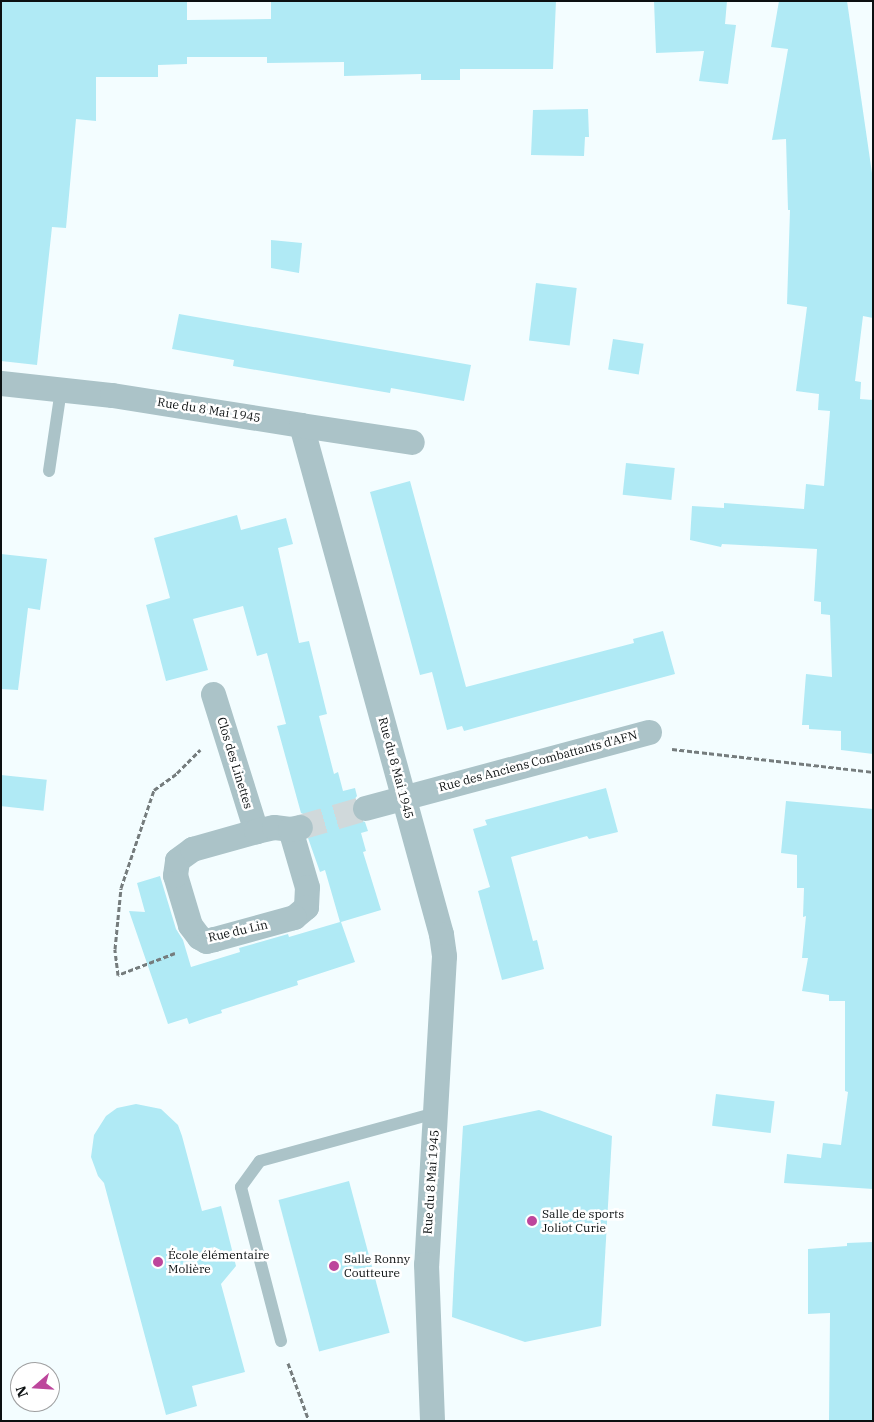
<!DOCTYPE html>
<html>
<head>
<meta charset="utf-8">
<style>
	body { margin:0 }
	#map { position:relative; width:874px; height:1422px; overflow:hidden; background:#f3fdff; font-family:"IBM Plex Serif",serif }
	div>[style] { position:absolute }
	[style*='--x'] { left:calc(var(--x)*1px); top:calc(var(--y)*1px); width:calc(var(--w)*1px); rotate:calc(var(--a)*1deg) }
	.building>* { inset:0; background:#b0eaf5; transform-origin:0 0 }
	.minor-tunnel>* { height:25px; margin-top:-12.5px; transform-origin:0; background:repeating-linear-gradient(90deg,#d0d9db 0 25px,transparent 0 37px) }
	.path>* { height:3px; margin-top:-1.5px; transform-origin:0; background:repeating-linear-gradient(90deg,#757c7d 0 5px,transparent 0 7.5px) }
	.service>* { height:12px; margin:-6px; padding:0 6px; transform-origin:6px; border-radius:6px; background:#abc3c8 }
	.minor>* { height:25px; margin:-12.5px; padding:0 12.5px; transform-origin:12.5px; border-radius:12.5px; background:#abc3c8 }
	.dots>* { width:14px; height:14px; translate:-50% -50%; box-sizing:border-box; border:2px solid #fff; border-radius:50% }
	span { translate:-50% -50%; white-space:nowrap; text-align:center; line-height:1.15; -webkit-text-stroke:5px #fff; paint-order:stroke }
	.street-label { font-size:12px; color:#0c1011 }
	.poi-label { font-size:12px; color:#0c1011 }
	.left { translate:0 -50%; text-align:left }
	.frame { position:absolute; inset:0; border:2px solid #0c1011; pointer-events:none }
	.north { position:absolute; left:10px; top:1362px; width:50px; height:50px; box-sizing:border-box; background:#fff; border:1px solid #9e9fa0; border-radius:50%; rotate:251deg; font-size:14px; font-weight:700; line-height:20px; text-align:center; color:#0c1011 }
	.north::after { content:''; display:block; margin:auto; width:18px; height:22px; background:#bd469c; clip-path:polygon(50% 0,100% 100%,50% 72%,0 100%) }
</style>
</head>
<body>
<div id="map">
	<div class="building">
		<i style="clip-path:polygon(1px 1px,187px 1px,187px 20px,271px 19px,271px 1px,556px 1px,553px 69px,460px 69px,460px 80px,421px 80px,421px 74px,344px 76px,344px 62px,267px 63px,267px 57px,187px 57px,187px 64px,158px 65px,158px 77px,96px 77px,96px 121px,76px 119px,66px 228px,52px 227px,37px 365px,1px 361px)"></i>
		<i style="clip-path:polygon(654px 1px,727px 1px,725px 24px,736px 25px,728px 84px,699px 81px,704px 51px,656px 53px)"></i>
		<i style="clip-path:polygon(779px 1px,847px 1px,873px 180px,873px 318px,863px 316px,855px 381px,861px 382px,860px 399px,873px 400px,873px 754px,841px 750px,841px 731px,809px 729px,809px 725px,802px 725px,806px 674px,832px 677px,830px 615px,821px 614px,821px 602px,814px 601px,817px 549px,722px 544px,721px 547px,690px 540px,692px 506px,724px 508px,724px 503px,804px 509px,806px 484px,824px 486px,830px 411px,818px 410px,819px 394px,796px 391px,807px 307px,787px 304px,790px 210px,788px 210px,786px 139px,772px 140px,788px 49px,771px 47px)"></i>
		<i style="clip-path:polygon(588px 109px,589px 137px,585px 137px,584px 156px,531px 155px,533px 110px)"></i>
		<i style="clip-path:polygon(271px 240px,302px 243px,299px 273px,271px 268px)"></i>
		<i style="left:536px;top:283px;width:41px;height:58px;rotate:7deg"></i>
		<i style="clip-path:polygon(179px 314px,471px 365px,464px 401px,391px 388px,390px 393px,233px 366px,234px 360px,172px 349px)"></i>
		<i style="left:613px;top:339px;width:31px;height:31px;rotate:9deg"></i>
		<i style="left:626px;top:463px;width:49px;height:32px;rotate:6deg"></i>
		<i style="clip-path:polygon(410px 481px,466px 687px,634px 643px,633px 639px,663px 631px,675px 674px,464px 731px,462px 726px,447px 730px,432px 672px,420px 675px,370px 492px)"></i>
		<i style="clip-path:polygon(237px 515px,241px 530px,286px 518px,293px 544px,278px 548px,299px 643px,309px 641px,327px 714px,319px 716px,334px 774px,338px 772px,343px 791px,355px 788px,357px 796px,351px 804px,351px 811px,355px 818px,365px 822px,368px 831px,361px 833px,366px 851px,363px 852px,381px 910px,341px 922px,355px 962px,297px 981px,298px 985px,221px 1010px,222px 1013px,206px 1018px,189px 1024px,187px 1018px,168px 1024px,129px 911px,145px 912px,137px 883px,160px 876px,176px 929px,183px 940px,191px 967px,240px 952px,239px 948px,288px 934px,289px 937px,340px 922px,325px 870px,320px 872px,308px 838px,313px 832px,314px 824px,310px 817px,301px 813px,277px 726px,286px 724px,267px 653px,257px 656px,243px 606px,193px 619px,208px 670px,166px 681px,146px 605px,170px 598px,154px 538px)"></i>
		<i style="clip-path:polygon(1px 554px,47px 559px,40px 610px,28px 608px,18px 690px,1px 689px)"></i>
		<i style="left:1px;top:775px;width:46px;height:31px;rotate:6deg"></i>
		<i style="clip-path:polygon(606px 788px,618px 832px,589px 839px,587px 836px,511px 857px,533px 941px,537px 940px,544px 969px,502px 980px,478px 891px,490px 887px,473px 829px,487px 825px,485px 820px)"></i>
		<i style="clip-path:polygon(786px 801px,873px 809px,873px 1189px,784px 1183px,787px 1154px,821px 1158px,823px 1143px,841px 1145px,848px 1092px,845px 1091px,845px 1001px,829px 1001px,829px 995px,802px 991px,808px 958px,802px 958px,806px 916px,803px 917px,804px 888px,797px 888px,797px 855px,781px 853px)"></i>
		<i style="left:716px;top:1094px;width:59px;height:32px;rotate:7deg"></i>
		<i style="clip-path:polygon(136px 1104px,161px 1109px,178px 1125px,182px 1136px,202px 1211px,221px 1206px,236px 1266px,221px 1284px,245px 1372px,192px 1386px,197px 1406px,166px 1415px,104px 1183px,98px 1176px,91px 1157px,94px 1135px,106px 1116px,117px 1108px)"></i>
		<i style="clip-path:polygon(539px 1110px,612px 1136px,601px 1326px,525px 1342px,452px 1317px,454px 1274px,463px 1126px)"></i>
		<i style="left:349px;top:1181px;width:157px;height:73px;rotate:75deg"></i>
		<i style="clip-path:polygon(873px 1242px,873px 1421px,829px 1421px,830px 1313px,808px 1314px,808px 1249px,847px 1246px,847px 1243px)"></i>
	</div>
	<div class="minor-tunnel">
		<i style="--x:300;--y:827;--w:68;--a:-16.3"></i>
	</div>
	<div class="path">
		<i style="--x:672;--y:749;--w:202;--a:6.5"></i>
		<i style="--x:175;--y:953;--w:61;--a:158.9"></i>
		<i style="--x:118;--y:975;--w:26;--a:-97"></i>
		<i style="--x:115;--y:949;--w:61;--a:-84.4"></i>
		<i style="--x:121;--y:888;--w:103;--a:-71.4"></i>
		<i style="--x:154;--y:790;--w:29;--a:-36"></i>
		<i style="--x:177;--y:773;--w:33;--a:-45"></i>
		<i style="--x:288;--y:1363;--w:62;--a:70.1"></i>
	</div>
	<div class="service">
		<i style="--x:49;--y:471;--w:82;--a:-81.6"></i>
		<i style="--x:281;--y:1341;--w:159;--a:-104.6"></i>
		<i style="--x:241;--y:1187;--w:32;--a:-54"></i>
		<i style="--x:260;--y:1161;--w:181;--a:-15.3"></i>
	</div>
	<div class="minor">
		<i style="--x:1;--y:383;--w:112;--a:6.2"></i>
		<i style="--x:112;--y:395;--w:191;--a:9"></i>
		<i style="--x:301;--y:425;--w:528;--a:74.62"></i>
		<i style="--x:441;--y:934;--w:22;--a:82"></i>
		<i style="--x:444;--y:956;--w:309;--a:93.3"></i>
		<i style="--x:426;--y:1264;--w:157;--a:87.8"></i>
		<i style="--x:301;--y:425;--w:112;--a:8.7"></i>
		<i style="--x:213;--y:694;--w:144;--a:72.6"></i>
		<i style="--x:365;--y:808;--w:294;--a:-15"></i>
		<i style="--x:290;--y:829;--w:60;--a:73.7"></i>
		<i style="--x:307;--y:887;--w:20;--a:93"></i>
		<i style="--x:306;--y:907;--w:16;--a:140"></i>
		<i style="--x:294;--y:917;--w:83;--a:164.6"></i>
		<i style="--x:214;--y:939;--w:8;--a:166"></i>
		<i style="--x:206;--y:941;--w:8;--a:-150"></i>
		<i style="--x:199;--y:937;--w:15;--a:-127"></i>
		<i style="--x:190;--y:925;--w:52;--a:-106.7"></i>
		<i style="--x:175;--y:875;--w:15;--a:-82"></i>
		<i style="--x:177;--y:860;--w:19;--a:-36"></i>
		<i style="--x:192;--y:849;--w:66;--a:-15.7"></i>
		<i style="--x:256;--y:831;--w:18;--a:-13"></i>
		<i style="--x:274;--y:827;--w:16;--a:7"></i>
		<i style="--x:290;--y:829;--w:10;--a:-11"></i>
	</div>
	<div class="dots">
		<i style="left:532px;top:1221px;background:#bd469c"></i>
		<i style="left:158px;top:1262px;background:#bd469c"></i>
		<i style="left:334px;top:1266px;background:#bd469c"></i>
	</div>
	<div class="street-label">
		<span style="left:209px;top:410px;rotate:9deg">Rue du 8 Mai 1945</span>
		<span style="left:538px;top:761px;rotate:-15deg">Rue des Anciens Combattants d'AFN</span>
		<span style="left:235px;top:763px;rotate:73deg">Clos des Linettes</span>
		<span style="left:396px;top:768px;rotate:75deg">Rue du 8 Mai 1945</span>
		<span style="left:238px;top:931px;rotate:-13deg">Rue du Lin</span>
		<span style="left:431px;top:1182px;rotate:-86deg">Rue du 8 Mai 1945</span>
	</div>
	<div class="poi-label">
		<span class="left" style="left:542px;top:1221px">Salle de sports<br>Joliot Curie</span>
		<span class="left" style="left:168px;top:1262px">École élémentaire<br>Molière</span>
		<span class="left" style="left:344px;top:1266px">Salle Ronny<br>Coutteure</span>
	</div>
	<div class="frame"></div>
	<div class="north">N</div>
</div>
</body>
</html>
